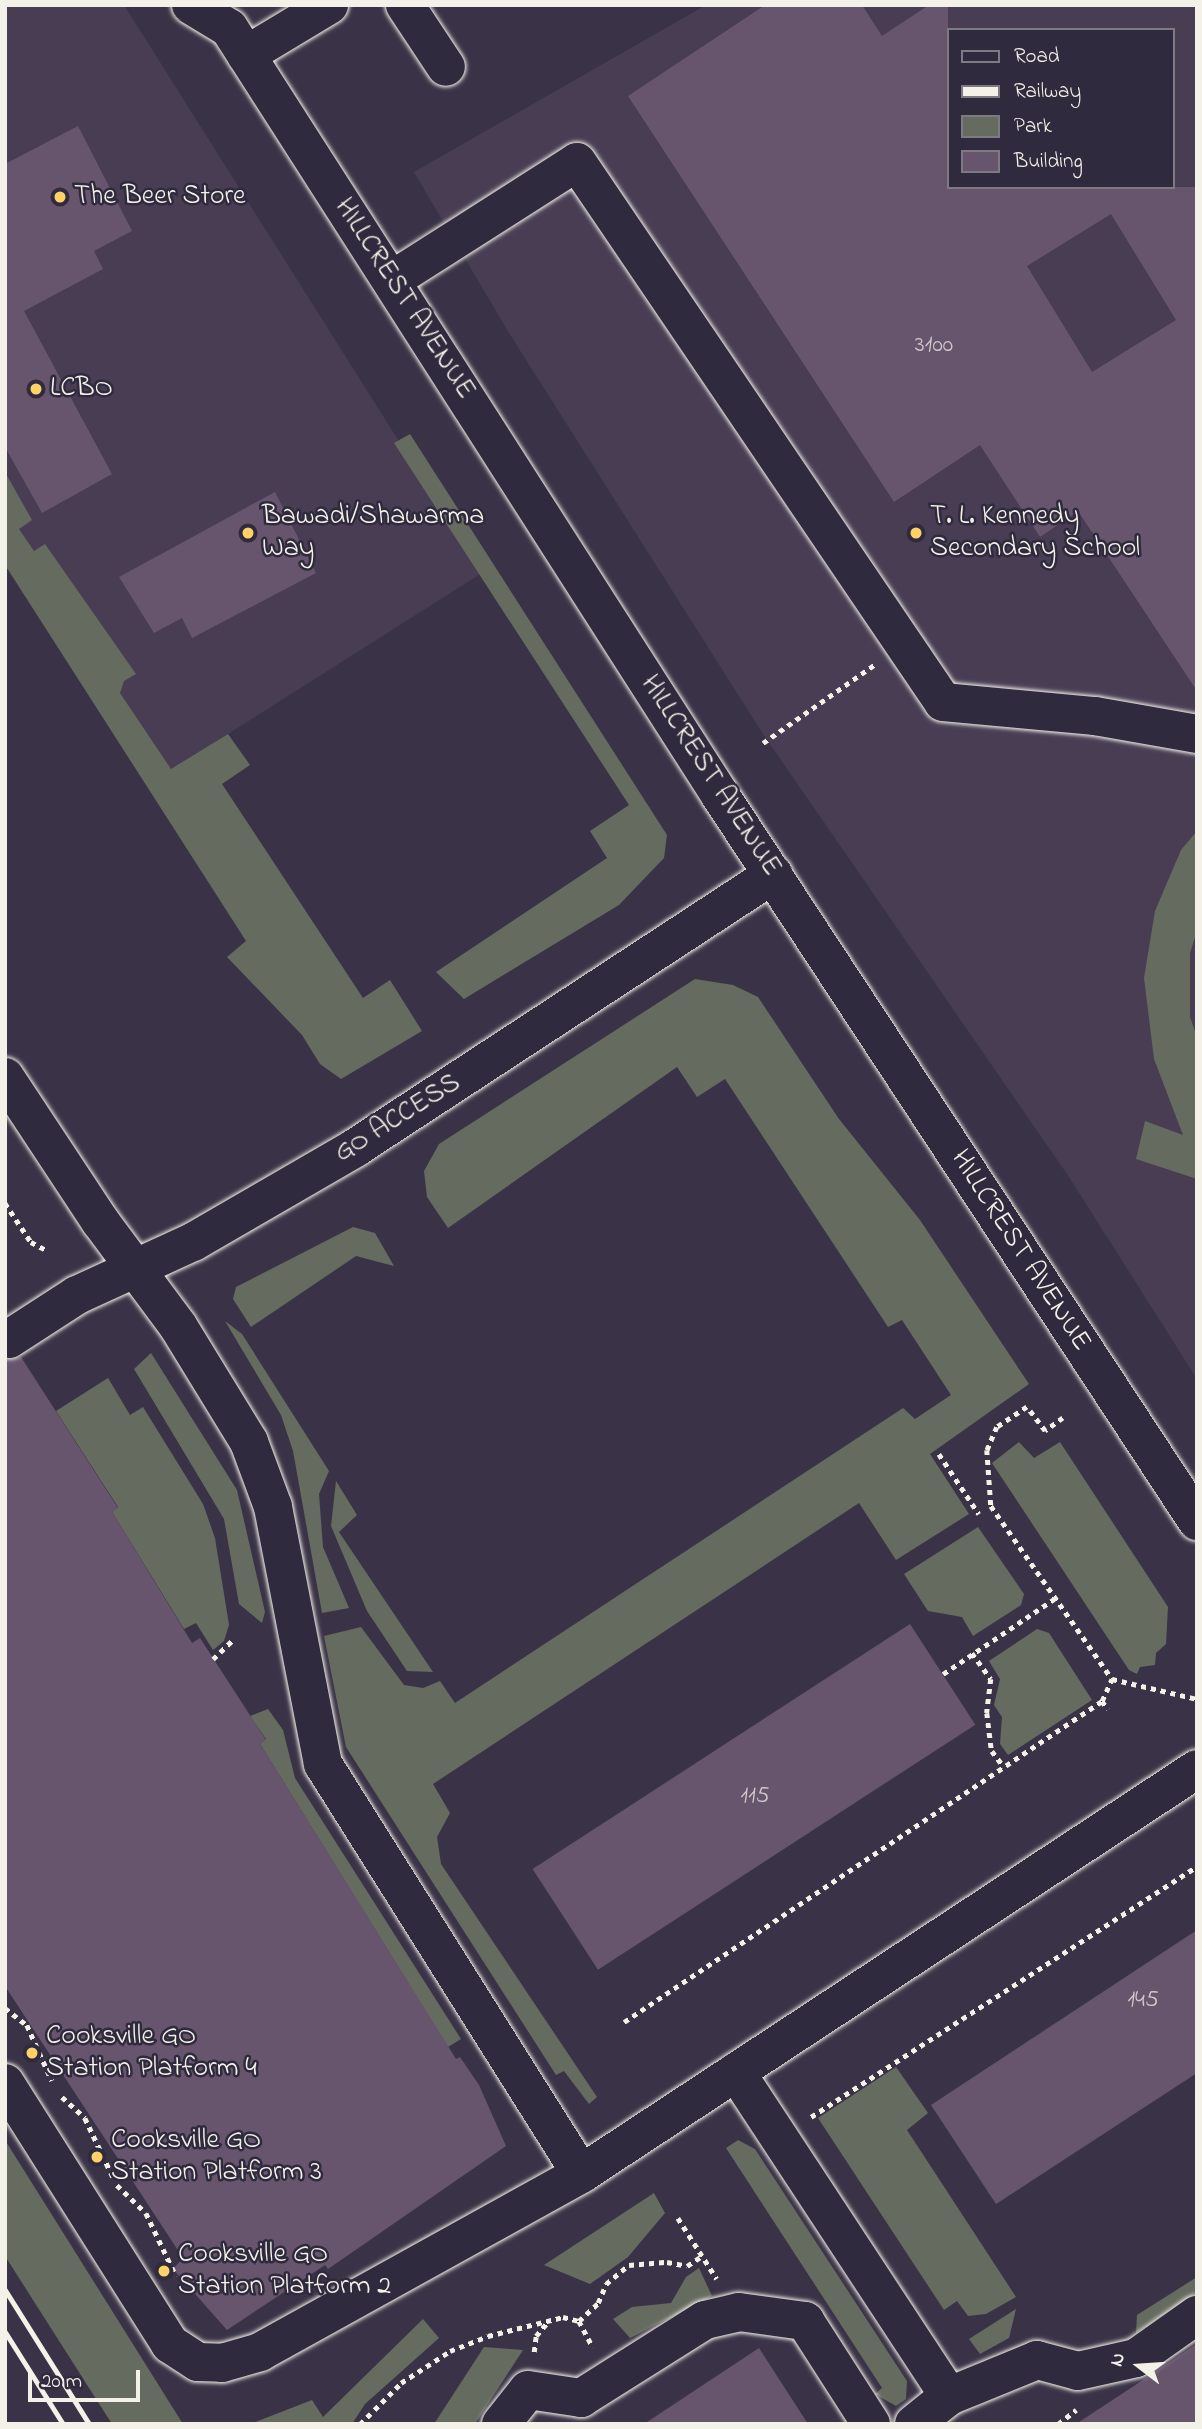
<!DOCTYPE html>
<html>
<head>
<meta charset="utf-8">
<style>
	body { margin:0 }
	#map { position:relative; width:1202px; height:2429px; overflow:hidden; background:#3a3347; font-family:"Indie Flower",sans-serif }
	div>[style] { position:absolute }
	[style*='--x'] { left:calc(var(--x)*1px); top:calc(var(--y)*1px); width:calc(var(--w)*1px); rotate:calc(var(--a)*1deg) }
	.built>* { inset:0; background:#483d53 }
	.green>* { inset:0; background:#656b5f }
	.building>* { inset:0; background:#67556e; transform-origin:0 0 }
	.path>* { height:4.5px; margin-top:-2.25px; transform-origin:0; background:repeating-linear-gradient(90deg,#f4f1e8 0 5px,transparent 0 10px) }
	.roads { filter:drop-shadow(0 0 2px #f4f1e8) drop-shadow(0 0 2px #f4f1e8) }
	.minor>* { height:38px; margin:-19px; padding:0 19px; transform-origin:19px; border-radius:19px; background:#2f2a3d }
	.rail>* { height:5px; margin:-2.5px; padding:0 2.5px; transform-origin:2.5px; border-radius:2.5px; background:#f4f1e8 }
	.dots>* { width:19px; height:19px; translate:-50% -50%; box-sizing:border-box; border:4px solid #2f2a3d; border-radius:50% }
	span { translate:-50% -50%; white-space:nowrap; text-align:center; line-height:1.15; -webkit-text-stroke:5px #2f2a3d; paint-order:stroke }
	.number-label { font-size:24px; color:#d1caca }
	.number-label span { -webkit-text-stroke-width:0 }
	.poi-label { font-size:28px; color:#f4f1e8 }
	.left { translate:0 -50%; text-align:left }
	.street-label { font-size:28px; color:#f4f1e8 }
	.frame { position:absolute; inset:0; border:7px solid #f4f1e8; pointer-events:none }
	.legend { position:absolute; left:947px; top:28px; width:228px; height:161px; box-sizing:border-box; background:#2f2a3d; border:2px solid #7e7a81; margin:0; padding:9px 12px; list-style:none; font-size:21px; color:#f4f1e8 }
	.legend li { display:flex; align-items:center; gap:14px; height:35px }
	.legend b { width:35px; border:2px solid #7e7a81 }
	.north { position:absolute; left:1104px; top:2331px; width:70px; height:70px; -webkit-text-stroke:5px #2f2a3d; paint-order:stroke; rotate:287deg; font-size:19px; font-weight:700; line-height:28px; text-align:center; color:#f4f1e8 }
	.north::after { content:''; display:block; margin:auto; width:24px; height:32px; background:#f4f1e8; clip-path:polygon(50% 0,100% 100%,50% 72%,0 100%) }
	.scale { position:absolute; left:28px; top:2370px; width:112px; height:32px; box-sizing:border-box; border:4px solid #f4f1e8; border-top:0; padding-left:9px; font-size:21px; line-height:24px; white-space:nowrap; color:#f4f1e8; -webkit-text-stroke:5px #2f2a3d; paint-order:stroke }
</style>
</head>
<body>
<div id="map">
	<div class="built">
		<i style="clip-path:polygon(5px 5px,124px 5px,482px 573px,171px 770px,5px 521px)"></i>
		<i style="clip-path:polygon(evenodd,706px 5px,1197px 5px,1197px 1379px,1069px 1177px,763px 734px,509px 333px,414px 172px,706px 5px,948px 30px,1172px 30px,1172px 187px,948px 187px,948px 30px)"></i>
	</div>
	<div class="green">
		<i style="clip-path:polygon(410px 434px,667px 835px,664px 858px,619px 905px,464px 999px,436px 972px,607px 858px,590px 831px,629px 805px,394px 443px)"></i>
		<i style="clip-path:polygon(5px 472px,32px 520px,19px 529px,34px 551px,45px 544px,136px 674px,124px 681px,120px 693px,171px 769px,228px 734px,250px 765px,222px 784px,363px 998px,390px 980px,422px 1031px,341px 1079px,320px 1064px,302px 1035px,227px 957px,246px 941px,5px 565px)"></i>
		<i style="clip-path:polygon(1197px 831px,1197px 931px,1190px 953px,1190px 1017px,1197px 1037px,1197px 1179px,1136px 1159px,1145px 1121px,1183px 1135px,1154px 1059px,1144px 978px,1155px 911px,1181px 850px)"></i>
		<i style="clip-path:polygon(695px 979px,733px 985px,758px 997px,839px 1119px,920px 1220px,1029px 1384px,930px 1454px,969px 1514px,896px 1560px,859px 1503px,433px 1784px,450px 1813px,437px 1837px,441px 1864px,597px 2097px,589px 2104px,564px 2071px,556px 2075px,346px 1747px,324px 1636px,361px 1627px,404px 1685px,423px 1688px,440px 1681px,455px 1703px,903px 1408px,915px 1419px,951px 1395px,902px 1320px,888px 1327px,725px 1079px,697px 1097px,677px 1067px,448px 1228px,427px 1197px,424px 1171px,439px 1144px)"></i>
		<i style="clip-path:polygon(353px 1227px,375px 1233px,394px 1266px,356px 1256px,251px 1327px,233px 1299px,236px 1287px)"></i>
		<i style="clip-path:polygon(225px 1321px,242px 1334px,329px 1471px,319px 1494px,323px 1547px,349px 1608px,322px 1613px,293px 1451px,281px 1415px)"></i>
		<i style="clip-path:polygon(151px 1353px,237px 1490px,265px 1612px,262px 1623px,239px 1604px,224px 1519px,134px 1369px)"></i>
		<i style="clip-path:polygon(108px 1378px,130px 1415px,143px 1407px,203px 1504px,215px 1538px,229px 1625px,224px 1641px,213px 1650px,196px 1623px,184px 1629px,112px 1512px,118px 1507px,56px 1411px)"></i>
		<i style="clip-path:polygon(1019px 1442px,1034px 1458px,1060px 1442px,1168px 1607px,1166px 1644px,1156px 1653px,1155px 1665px,1140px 1667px,1137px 1674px,1129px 1670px,992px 1463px)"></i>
		<i style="clip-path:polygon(336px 1481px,357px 1515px,339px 1532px,433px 1672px,407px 1671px,367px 1611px,331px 1526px)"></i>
		<i style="clip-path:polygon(978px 1527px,1024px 1594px,1021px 1605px,973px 1636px,962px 1617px,928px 1611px,904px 1574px)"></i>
		<i style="clip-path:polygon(1037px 1629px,1049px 1633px,1092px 1700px,1008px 1755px,1000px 1744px,1002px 1717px,994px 1705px,1000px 1679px,989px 1661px)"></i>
		<i style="clip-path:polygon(268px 1709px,283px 1730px,295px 1778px,461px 2039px,448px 2047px,260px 1744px,266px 1739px,250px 1716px)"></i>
		<i style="clip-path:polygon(896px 2067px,928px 2113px,907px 2130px,1016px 2297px,986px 2314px,968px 2316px,957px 2301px,944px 2310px,818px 2118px)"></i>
		<i style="clip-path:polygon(5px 2140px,183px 2424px,112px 2424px,5px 2256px)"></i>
		<i style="clip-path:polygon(738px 2140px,755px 2149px,907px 2381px,906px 2399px,896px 2406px,875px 2394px,882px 2388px,726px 2148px)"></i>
		<i style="clip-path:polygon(654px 2193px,665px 2213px,628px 2257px,590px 2284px,544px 2265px)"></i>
		<i style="clip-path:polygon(699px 2268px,712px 2296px,630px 2338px,613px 2319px,632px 2307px,671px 2303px,686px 2277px)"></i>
		<i style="clip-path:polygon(1197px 2277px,1197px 2292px,1136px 2333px,1137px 2315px)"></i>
		<i style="clip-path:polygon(1016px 2309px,1009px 2338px,980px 2354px,969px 2339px)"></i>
		<i style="clip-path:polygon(423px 2319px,439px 2338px,365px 2404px,352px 2424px,250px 2424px,312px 2400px,323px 2417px)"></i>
		<i style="clip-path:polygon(484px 2347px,523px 2350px,475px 2424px,434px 2424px)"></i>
	</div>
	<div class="building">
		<i style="clip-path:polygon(evenodd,765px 5px,862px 5px,882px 36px,929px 5px,948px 5px,948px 187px,1197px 187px,1197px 691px,1078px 511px,1040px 537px,980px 445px,894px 502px,628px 96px,765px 5px,1111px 214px,1176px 320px,1092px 372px,1027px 266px,1111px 214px)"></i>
		<i style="clip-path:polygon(78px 126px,132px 231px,94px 251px,103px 269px,24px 311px,112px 474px,42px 513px,5px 447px,5px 164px)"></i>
		<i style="clip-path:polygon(275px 492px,316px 573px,192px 638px,182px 618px,154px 633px,119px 577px)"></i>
		<i style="clip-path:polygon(21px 1357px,118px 1508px,112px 1512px,192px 1643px,200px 1638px,266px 1740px,260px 1744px,456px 2059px,460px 2057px,479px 2085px,506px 2146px,328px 2269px,325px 2265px,227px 2330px,173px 2269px,183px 2258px,5px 1986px,5px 1360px)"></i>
		<i style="left:910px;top:1624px;width:120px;height:450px;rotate:57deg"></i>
		<i style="clip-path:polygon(1197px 1930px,1197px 2073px,996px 2204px,931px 2105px)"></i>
		<i style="clip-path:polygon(1197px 2344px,1197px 2424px,1076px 2424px,1149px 2376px)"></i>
		<i style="clip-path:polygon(759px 2348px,808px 2424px,644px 2424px)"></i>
	</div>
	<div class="path">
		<i style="--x:763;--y:743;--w:136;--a:-35.1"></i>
		<i style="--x:5;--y:1203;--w:47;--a:56.3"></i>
		<i style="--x:31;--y:1242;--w:19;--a:28"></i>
		<i style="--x:1063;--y:1418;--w:22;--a:144"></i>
		<i style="--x:1045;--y:1431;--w:30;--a:-127"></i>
		<i style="--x:1027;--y:1407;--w:36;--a:146"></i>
		<i style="--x:997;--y:1427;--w:25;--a:113"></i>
		<i style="--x:987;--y:1450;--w:56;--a:85.9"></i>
		<i style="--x:991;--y:1506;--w:211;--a:55"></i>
		<i style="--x:939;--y:1454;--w:72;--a:56.3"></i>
		<i style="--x:972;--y:1653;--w:32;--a:54"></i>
		<i style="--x:991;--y:1679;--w:34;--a:97"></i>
		<i style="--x:987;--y:1713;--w:38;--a:83"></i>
		<i style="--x:992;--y:1751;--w:20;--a:53"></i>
		<i style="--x:213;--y:1659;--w:30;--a:-44"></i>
		<i style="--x:943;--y:1674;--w:134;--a:-34"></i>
		<i style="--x:1102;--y:1701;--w:10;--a:53"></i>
		<i style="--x:5;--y:2008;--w:28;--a:38"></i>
		<i style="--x:27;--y:2025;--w:61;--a:65.9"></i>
		<i style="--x:624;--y:2022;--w:576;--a:-33.88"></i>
		<i style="--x:1102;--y:1701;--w:24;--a:-66"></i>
		<i style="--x:1112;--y:1679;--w:87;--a:13.2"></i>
		<i style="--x:62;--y:2097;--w:31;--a:42"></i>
		<i style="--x:85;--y:2118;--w:65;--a:64.6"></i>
		<i style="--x:811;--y:2117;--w:460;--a:-33"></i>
		<i style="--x:117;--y:2185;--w:40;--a:44"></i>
		<i style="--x:146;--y:2213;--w:70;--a:64.5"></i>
		<i style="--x:678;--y:2218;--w:72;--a:57.4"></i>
		<i style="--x:579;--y:2321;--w:26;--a:-43"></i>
		<i style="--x:598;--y:2303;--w:21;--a:-67"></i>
		<i style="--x:606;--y:2284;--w:30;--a:-40"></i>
		<i style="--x:629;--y:2265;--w:38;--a:-5"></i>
		<i style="--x:667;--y:2262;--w:20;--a:11"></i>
		<i style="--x:687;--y:2266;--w:18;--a:-34"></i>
		<i style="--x:534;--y:2352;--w:16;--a:-83"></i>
		<i style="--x:536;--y:2336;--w:17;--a:-50"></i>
		<i style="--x:360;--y:2424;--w:58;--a:-45"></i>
		<i style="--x:401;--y:2383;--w:59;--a:-33.1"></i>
		<i style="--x:450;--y:2351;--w:41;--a:-21.5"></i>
		<i style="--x:488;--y:2336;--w:77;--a:-14.2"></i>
		<i style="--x:563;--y:2317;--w:16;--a:14"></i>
		<i style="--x:579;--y:2321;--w:30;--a:62"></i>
		<i style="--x:1058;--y:2424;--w:23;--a:-38"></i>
	</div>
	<div class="roads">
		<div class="minor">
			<i style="--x:191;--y:5;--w:44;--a:31.2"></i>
			<i style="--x:229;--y:28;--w:911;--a:57.37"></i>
			<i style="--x:720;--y:795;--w:869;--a:56.69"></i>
			<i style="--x:405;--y:5;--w:74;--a:56.5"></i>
			<i style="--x:246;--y:55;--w:97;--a:-31.1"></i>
			<i style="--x:392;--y:280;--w:219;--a:-32.5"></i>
			<i style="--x:577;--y:162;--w:652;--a:55.87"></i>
			<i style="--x:943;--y:702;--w:153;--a:5.3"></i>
			<i style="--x:1095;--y:716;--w:104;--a:10"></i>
			<i style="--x:5;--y:1077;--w:173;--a:56.6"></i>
			<i style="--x:100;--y:1221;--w:131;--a:53.4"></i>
			<i style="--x:178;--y:1326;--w:136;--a:58.5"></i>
			<i style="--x:249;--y:1442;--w:69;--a:69.7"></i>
			<i style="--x:273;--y:1507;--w:262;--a:79"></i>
			<i style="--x:323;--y:1764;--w:484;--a:57.8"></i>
			<i style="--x:9;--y:1339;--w:81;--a:-32.9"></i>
			<i style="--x:77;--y:1295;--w:128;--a:-24.6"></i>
			<i style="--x:193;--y:1242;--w:187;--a:-30.1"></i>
			<i style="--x:355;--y:1148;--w:500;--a:-33.2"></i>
			<i style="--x:736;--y:2072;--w:388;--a:56.7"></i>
			<i style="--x:5;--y:2083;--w:309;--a:57.7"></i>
			<i style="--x:170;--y:2344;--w:33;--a:33"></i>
			<i style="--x:198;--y:2362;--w:24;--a:2"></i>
			<i style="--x:222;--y:2363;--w:40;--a:-16"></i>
			<i style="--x:260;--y:2352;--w:367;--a:-29"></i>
			<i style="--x:581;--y:2174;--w:737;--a:-33.32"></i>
			<i style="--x:501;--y:2424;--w:43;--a:-51.5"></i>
			<i style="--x:528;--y:2390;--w:54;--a:8.6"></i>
			<i style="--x:581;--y:2398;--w:146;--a:-32.2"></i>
			<i style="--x:705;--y:2320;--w:35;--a:-13"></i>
			<i style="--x:739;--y:2312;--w:67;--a:7.8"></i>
			<i style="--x:805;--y:2321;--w:122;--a:57.3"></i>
			<i style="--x:914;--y:2424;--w:45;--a:-38.7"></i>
			<i style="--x:949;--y:2396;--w:95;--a:-22.2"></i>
			<i style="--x:1037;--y:2360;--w:42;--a:15"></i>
			<i style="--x:1078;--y:2371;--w:59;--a:-12.6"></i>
			<i style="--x:1136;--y:2358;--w:75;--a:-35.2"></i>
		</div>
	</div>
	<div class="rail">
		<i style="--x:5;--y:2290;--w:158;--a:57.9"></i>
		<i style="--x:5;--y:2332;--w:109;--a:57.8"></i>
	</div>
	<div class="dots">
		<i style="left:60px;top:197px;background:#ffd166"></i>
		<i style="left:36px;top:389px;background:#ffd166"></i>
		<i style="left:248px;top:533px;background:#ffd166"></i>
		<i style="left:916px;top:533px;background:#ffd166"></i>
		<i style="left:32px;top:2053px;background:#ffd166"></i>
		<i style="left:97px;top:2157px;background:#ffd166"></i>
		<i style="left:164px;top:2271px;background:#ffd166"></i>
	</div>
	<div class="number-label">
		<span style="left:934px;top:346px">3100</span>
		<span style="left:755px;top:1797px">115</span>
		<span style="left:1143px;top:2001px">145</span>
	</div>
	<div class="poi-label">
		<span class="left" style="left:74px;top:197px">The Beer Store</span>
		<span class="left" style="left:50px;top:389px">LCBO</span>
		<span class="left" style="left:262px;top:533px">Bawadi/Shawarma<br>Way</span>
		<span class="left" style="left:930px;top:533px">T. L. Kennedy<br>Secondary School</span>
		<span class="left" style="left:46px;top:2053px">Cooksville GO<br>Station Platform 4</span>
		<span class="left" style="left:111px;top:2157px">Cooksville GO<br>Station Platform 3</span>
		<span class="left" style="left:178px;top:2271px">Cooksville GO<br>Station Platform 2</span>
	</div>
	<div class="street-label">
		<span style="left:404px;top:299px;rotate:57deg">HILLCREST AVENUE</span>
		<span style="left:710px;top:776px;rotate:57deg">HILLCREST AVENUE</span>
		<span style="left:398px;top:1119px;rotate:-32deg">GO ACCESS</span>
		<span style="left:1020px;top:1251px;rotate:57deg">HILLCREST AVENUE</span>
	</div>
	<div class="frame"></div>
	<ul class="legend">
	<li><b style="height:9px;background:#2f2a3d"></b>Road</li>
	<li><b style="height:9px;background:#f4f1e8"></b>Railway</li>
	<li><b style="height:19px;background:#656b5f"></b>Park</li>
	<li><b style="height:19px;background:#67556e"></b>Building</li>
	</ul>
	<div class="north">N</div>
	<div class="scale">20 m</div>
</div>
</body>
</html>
